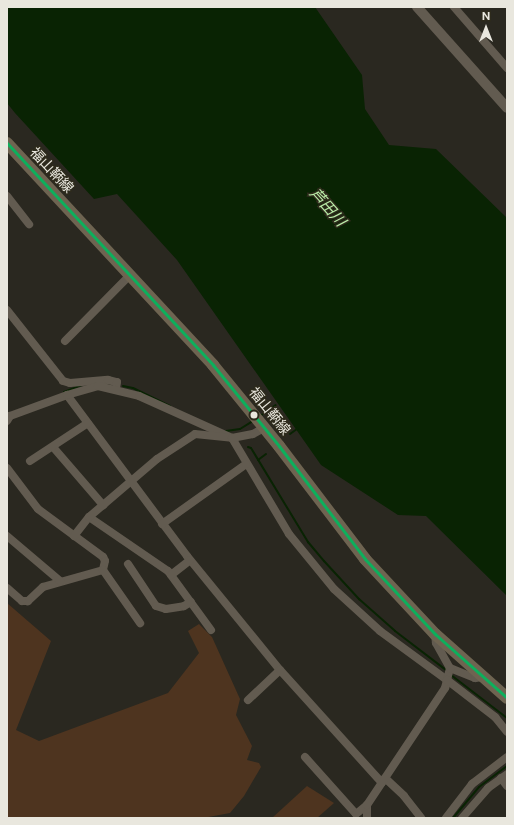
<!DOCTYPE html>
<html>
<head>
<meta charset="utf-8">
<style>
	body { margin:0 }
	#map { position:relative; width:514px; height:825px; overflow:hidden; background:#2a2820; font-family:"Public Sans","Noto Sans JP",sans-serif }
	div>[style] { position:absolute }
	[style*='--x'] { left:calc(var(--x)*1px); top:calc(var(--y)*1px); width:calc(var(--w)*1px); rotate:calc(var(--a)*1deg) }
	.green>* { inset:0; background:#4e341f }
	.water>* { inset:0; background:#092303 }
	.stream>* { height:2px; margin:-1px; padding:0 1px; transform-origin:1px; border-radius:1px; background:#092303 }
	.minor>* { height:8px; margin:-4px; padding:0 4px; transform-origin:4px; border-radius:4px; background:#625b50 }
	.tertiary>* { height:10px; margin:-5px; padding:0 5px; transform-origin:5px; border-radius:5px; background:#625b50 }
	.primary>* { height:12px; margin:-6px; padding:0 6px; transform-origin:6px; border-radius:6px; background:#6e6451 }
	.bus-1>* { height:3px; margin:-1.5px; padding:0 1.5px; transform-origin:1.5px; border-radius:1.5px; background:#0daf5c }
	.dots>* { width:11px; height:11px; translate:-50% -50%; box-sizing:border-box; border:2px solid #2e2b1c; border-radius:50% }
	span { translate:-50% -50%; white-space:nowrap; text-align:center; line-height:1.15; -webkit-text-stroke:3px #2e2b1c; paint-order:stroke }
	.street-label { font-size:14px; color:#e9e7de }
	.water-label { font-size:15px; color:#bbefa9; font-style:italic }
	.frame { position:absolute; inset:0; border:8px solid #e9e7de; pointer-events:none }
	.north { position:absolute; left:466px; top:8px; width:40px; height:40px; -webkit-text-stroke:3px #2e2b1c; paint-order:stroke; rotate:0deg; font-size:11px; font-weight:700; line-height:16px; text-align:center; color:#e9e7de }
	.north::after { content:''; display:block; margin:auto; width:14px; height:18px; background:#e9e7de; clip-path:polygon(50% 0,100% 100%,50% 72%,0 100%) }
</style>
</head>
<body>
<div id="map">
	<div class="green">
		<i style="clip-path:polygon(7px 603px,51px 641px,16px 730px,39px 741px,168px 693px,199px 653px,188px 631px,199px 624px,212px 637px,240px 699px,236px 715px,252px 746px,247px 760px,259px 763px,261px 767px,244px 796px,230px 813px,203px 818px,7px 818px)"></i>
		<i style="clip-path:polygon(307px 786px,334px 803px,317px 818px,272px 818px)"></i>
	</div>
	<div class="water">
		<i style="clip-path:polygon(7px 7px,315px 7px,362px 75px,365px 109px,389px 145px,436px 149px,507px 218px,507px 596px,426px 516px,398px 515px,321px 465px,177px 260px,117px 194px,94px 199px,15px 113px,7px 103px)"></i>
	</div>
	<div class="stream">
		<i style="--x:123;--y:386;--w:10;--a:11"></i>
		<i style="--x:133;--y:388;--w:41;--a:25.9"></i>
		<i style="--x:64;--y:392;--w:19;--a:-21"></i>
		<i style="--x:260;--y:416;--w:19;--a:-35"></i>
		<i style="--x:226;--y:431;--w:14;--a:-8"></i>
		<i style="--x:240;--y:429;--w:15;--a:-32"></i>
		<i style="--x:290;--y:434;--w:9;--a:-36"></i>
		<i style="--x:248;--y:447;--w:3;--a:18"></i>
		<i style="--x:251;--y:448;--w:110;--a:58.8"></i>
		<i style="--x:308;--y:542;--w:25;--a:50"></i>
		<i style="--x:324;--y:561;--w:52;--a:47.4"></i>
		<i style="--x:359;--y:599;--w:48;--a:41.6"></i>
		<i style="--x:395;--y:631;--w:64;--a:37.4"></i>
		<i style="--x:258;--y:460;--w:10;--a:-37"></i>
		<i style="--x:451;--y:675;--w:71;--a:37.5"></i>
		<i style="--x:453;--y:818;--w:40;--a:-50"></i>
		<i style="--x:479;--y:787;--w:35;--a:-37"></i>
	</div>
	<div class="minor">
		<i style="--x:454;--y:7;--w:81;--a:49"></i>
		<i style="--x:7;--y:196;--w:36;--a:52"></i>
		<i style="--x:7;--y:310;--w:90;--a:51.7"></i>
		<i style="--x:63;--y:381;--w:7;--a:16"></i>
		<i style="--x:70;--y:383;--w:38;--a:-5"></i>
		<i style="--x:108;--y:380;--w:9;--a:13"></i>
		<i style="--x:117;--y:382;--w:7;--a:98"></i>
		<i style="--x:65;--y:341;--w:93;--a:-45.4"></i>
		<i style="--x:67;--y:395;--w:201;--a:53.3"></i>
		<i style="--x:187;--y:556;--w:147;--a:50.8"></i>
		<i style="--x:280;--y:670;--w:44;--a:136.8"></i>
		<i style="--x:7;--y:421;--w:6;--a:-59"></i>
		<i style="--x:10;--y:416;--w:61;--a:-20.2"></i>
		<i style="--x:67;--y:395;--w:32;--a:-16"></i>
		<i style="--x:98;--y:386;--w:42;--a:13.7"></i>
		<i style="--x:139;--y:396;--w:102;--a:24.3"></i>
		<i style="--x:232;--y:438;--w:112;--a:59.3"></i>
		<i style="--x:289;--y:534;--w:71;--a:50.7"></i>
		<i style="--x:334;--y:589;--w:62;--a:42.4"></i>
		<i style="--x:380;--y:631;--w:83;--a:36.2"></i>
		<i style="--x:447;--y:680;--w:12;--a:-76"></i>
		<i style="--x:450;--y:668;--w:27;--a:22"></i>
		<i style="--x:475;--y:678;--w:9;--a:-6"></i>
		<i style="--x:53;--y:447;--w:77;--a:49.2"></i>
		<i style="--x:30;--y:461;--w:69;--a:-33.2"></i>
		<i style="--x:7;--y:468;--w:51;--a:52.9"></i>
		<i style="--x:38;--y:509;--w:81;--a:36.4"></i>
		<i style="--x:103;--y:557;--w:4;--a:63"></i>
		<i style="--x:105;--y:561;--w:9;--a:103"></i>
		<i style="--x:103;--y:570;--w:62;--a:164.2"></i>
		<i style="--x:43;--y:587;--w:21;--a:137"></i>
		<i style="--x:28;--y:601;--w:6;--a:180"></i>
		<i style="--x:22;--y:601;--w:20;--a:-139"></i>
		<i style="--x:89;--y:517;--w:96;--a:34.4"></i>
		<i style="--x:168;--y:571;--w:73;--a:53.9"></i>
		<i style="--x:162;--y:524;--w:103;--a:-35.5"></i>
		<i style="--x:7;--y:536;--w:70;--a:40.3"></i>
		<i style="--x:74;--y:536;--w:24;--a:-52"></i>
		<i style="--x:89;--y:517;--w:89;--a:-40.5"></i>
		<i style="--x:157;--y:459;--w:45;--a:-33.3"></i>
		<i style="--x:195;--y:434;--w:37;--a:6"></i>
		<i style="--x:232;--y:438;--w:21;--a:-11"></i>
		<i style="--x:253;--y:434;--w:13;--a:-29"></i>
		<i style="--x:128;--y:564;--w:50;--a:56.3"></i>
		<i style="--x:156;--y:606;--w:10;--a:17"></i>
		<i style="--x:166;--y:609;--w:18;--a:-9"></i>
		<i style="--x:184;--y:606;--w:8;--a:-30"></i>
		<i style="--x:103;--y:570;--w:65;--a:55.1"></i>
		<i style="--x:171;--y:575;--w:24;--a:-38"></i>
		<i style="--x:435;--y:634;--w:9;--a:84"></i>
		<i style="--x:436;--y:643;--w:29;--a:61"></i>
		<i style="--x:280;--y:670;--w:152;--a:47.9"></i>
		<i style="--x:305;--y:757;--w:76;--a:48.2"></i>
		<i style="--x:356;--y:814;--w:14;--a:-39"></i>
		<i style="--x:385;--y:778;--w:26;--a:43"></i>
		<i style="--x:404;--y:796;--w:28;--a:52"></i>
		<i style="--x:501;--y:778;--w:10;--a:53"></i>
		<i style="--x:367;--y:818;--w:13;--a:-90"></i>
		<i style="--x:367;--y:805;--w:141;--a:-56.3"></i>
		<i style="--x:445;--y:688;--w:8;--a:-76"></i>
		<i style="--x:447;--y:680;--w:61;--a:37.6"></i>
		<i style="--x:495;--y:717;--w:19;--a:51"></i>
		<i style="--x:446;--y:818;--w:43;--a:-52.6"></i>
		<i style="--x:472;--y:784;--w:44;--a:-37.6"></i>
		<i style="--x:462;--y:818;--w:40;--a:-49"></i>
		<i style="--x:488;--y:788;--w:24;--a:-36"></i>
	</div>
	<div class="tertiary">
		<i style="--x:417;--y:7;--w:135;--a:48.3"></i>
	</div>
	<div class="primary">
		<i style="--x:7;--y:143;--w:303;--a:47.1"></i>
		<i style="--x:213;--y:365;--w:104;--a:50.8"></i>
		<i style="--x:279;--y:446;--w:142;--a:52.7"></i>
		<i style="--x:365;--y:559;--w:103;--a:47"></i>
		<i style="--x:435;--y:634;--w:96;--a:41.6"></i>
	</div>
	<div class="bus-1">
		<i style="--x:7;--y:143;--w:303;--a:47.1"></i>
		<i style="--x:213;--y:365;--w:104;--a:50.8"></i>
		<i style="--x:279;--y:446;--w:142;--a:52.7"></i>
		<i style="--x:365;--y:559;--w:103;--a:47"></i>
		<i style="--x:435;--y:634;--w:96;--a:41.6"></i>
	</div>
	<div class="dots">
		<i style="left:254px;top:415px;background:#e9e7de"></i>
	</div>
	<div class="street-label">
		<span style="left:52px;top:170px;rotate:47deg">福山鞆線</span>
		<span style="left:270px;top:411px;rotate:51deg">福山鞆線</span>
	</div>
	<div class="water-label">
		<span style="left:328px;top:207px;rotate:48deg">芦田川</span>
	</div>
	<div class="frame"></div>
	<div class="north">N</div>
</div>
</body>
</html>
